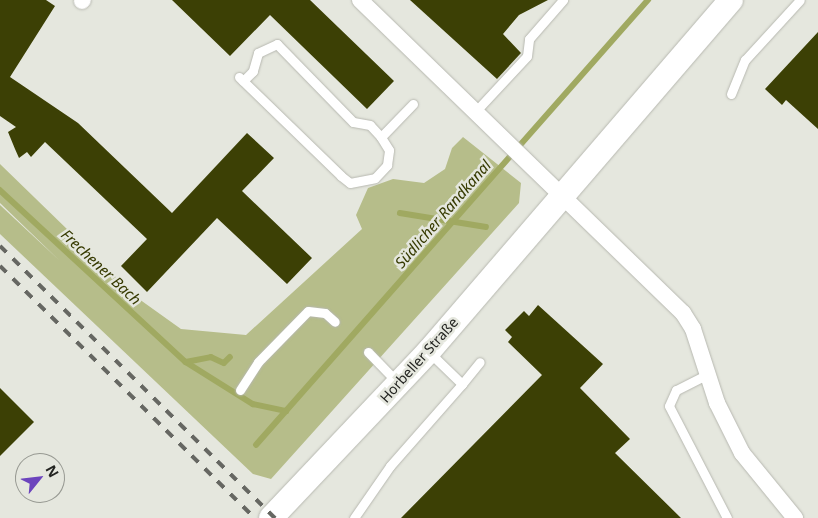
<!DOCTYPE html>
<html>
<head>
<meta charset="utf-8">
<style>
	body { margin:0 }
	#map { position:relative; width:818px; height:518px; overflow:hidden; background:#e5e7de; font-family:"Noto Sans",sans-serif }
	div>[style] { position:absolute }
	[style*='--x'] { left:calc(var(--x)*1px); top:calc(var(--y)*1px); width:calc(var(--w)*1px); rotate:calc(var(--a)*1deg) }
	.green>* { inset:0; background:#b6bd8a }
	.stream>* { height:5.5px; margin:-2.75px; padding:0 2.75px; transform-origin:2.75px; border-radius:2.75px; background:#a0a961 }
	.building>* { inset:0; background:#3c4005 }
	.roads { filter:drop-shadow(0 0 1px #b7b8b0) drop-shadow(0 0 1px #b7b8b0) }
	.service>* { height:9px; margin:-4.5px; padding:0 4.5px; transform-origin:4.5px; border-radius:4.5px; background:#fff }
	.minor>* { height:16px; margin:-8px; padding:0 8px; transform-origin:8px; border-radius:8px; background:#fff }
	.secondary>* { height:24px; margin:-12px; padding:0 12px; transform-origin:12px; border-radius:12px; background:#fff }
	.rail>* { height:4px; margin-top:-2px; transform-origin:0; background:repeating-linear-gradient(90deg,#666762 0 9px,transparent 0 18px) }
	span { translate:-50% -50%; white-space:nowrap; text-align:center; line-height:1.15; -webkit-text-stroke:5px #e5e7de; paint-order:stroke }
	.street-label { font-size:14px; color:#232421 }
	.water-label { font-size:15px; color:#363a00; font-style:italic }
	.north { position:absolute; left:15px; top:453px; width:50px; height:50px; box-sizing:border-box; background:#e5e7de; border:1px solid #979992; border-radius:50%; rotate:61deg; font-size:14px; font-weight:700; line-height:20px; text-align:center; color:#232421 }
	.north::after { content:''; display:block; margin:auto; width:18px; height:22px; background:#6c44bd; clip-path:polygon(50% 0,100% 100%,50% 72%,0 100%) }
</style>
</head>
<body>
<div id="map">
	<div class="green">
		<i style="clip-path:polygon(463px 137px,521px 183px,519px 203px,271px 479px,253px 474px,0 234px,0 205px,60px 261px,0 203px,0 164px,139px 299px,181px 329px,246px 335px,362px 229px,356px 215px,368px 188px,393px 179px,424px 183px,445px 169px,452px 148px)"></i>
	</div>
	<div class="stream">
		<i style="--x:0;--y:190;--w:253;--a:42.8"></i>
		<i style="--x:186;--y:362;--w:79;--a:32.1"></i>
		<i style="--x:253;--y:404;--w:34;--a:12"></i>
		<i style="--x:400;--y:213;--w:87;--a:9.2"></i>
		<i style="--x:186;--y:362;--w:25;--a:-11"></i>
		<i style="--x:211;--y:357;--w:14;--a:25"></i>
		<i style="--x:224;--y:363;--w:8;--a:-45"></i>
		<i style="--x:256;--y:445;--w:593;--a:-48.62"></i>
	</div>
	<div class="building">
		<i style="clip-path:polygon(0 0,46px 0,55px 6px,10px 77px,78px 123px,172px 213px,247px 133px,274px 158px,242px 191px,312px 258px,287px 284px,217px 218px,147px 292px,121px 266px,147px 239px,45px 142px,31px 157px,27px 152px,19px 158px,15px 149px,8px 132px,16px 127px,0 116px)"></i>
		<i style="clip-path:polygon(172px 0,310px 0,394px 81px,367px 109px,270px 15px,230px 56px)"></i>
		<i style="clip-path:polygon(410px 0,548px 0,519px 15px,503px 34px,521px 53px,497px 79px)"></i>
		<i style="clip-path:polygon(818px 32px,818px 129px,786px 100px,782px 105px,765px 89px)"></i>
		<i style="clip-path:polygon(538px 305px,603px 364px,580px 388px,630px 439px,615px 453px,681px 518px,401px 518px,542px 375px,508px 342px,512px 337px,505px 330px,524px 311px,529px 316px)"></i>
		<i style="clip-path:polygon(0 388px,34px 422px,0 456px)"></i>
	</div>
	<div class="roads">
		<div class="service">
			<i style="--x:239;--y:77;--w:142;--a:44.1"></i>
			<i style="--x:341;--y:176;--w:11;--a:38"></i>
			<i style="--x:350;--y:183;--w:25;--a:-11"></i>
			<i style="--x:375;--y:178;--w:18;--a:-47"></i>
			<i style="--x:387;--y:165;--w:15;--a:-82"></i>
			<i style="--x:389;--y:150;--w:15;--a:-122"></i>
			<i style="--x:381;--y:137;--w:16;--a:-133"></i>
			<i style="--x:370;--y:125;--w:17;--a:-170"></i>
			<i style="--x:353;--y:122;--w:109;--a:-134.3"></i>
			<i style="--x:277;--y:44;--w:21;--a:155"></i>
			<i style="--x:258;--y:53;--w:19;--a:106"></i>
			<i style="--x:253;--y:71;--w:14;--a:135"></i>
			<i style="--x:731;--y:94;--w:37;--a:-68"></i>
			<i style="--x:745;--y:60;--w:81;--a:-47.5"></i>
			<i style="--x:475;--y:112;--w:76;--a:-47.1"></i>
			<i style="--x:527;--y:56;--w:17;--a:-83"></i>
			<i style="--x:529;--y:39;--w:52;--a:-48.9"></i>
			<i style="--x:381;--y:137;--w:46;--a:-45.9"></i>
			<i style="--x:368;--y:352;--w:43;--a:45.9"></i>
			<i style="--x:708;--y:374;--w:36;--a:153"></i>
			<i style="--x:676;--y:390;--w:17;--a:114"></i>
			<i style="--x:669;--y:406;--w:126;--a:62.6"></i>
			<i style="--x:462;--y:384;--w:28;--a:-51"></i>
			<i style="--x:240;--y:390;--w:33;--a:-57"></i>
			<i style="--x:258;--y:362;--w:71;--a:-45.6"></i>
			<i style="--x:308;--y:311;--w:17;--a:7"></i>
			<i style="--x:325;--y:313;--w:13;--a:42"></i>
			<i style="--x:354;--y:518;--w:63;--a:-55.3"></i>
			<i style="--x:390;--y:466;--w:109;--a:-48.7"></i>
			<i style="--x:462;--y:384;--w:46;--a:-135.9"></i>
		</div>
		<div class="minor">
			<i style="--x:360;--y:0;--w:450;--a:44.1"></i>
			<i style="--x:683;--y:313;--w:19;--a:58"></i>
			<i style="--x:693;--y:329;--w:78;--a:72"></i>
			<i style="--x:717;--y:403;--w:56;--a:63.4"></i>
			<i style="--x:742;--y:453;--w:84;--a:50.8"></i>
			<i style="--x:82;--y:1;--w:1;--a:-45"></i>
		</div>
		<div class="secondary">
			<i style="--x:271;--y:518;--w:230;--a:-46.6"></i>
			<i style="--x:429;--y:351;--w:463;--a:-49.3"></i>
		</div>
	</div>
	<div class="rail">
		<i style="--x:0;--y:246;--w:387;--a:44.7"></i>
		<i style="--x:0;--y:266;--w:359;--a:44.7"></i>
	</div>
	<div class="street-label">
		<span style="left:419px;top:360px;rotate:-48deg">Horbeller Straße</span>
	</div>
	<div class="water-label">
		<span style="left:443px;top:214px;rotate:-49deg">Südlicher Randkanal</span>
		<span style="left:101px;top:267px;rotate:43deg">Frechener Bach</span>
	</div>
	<div class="north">N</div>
</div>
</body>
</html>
